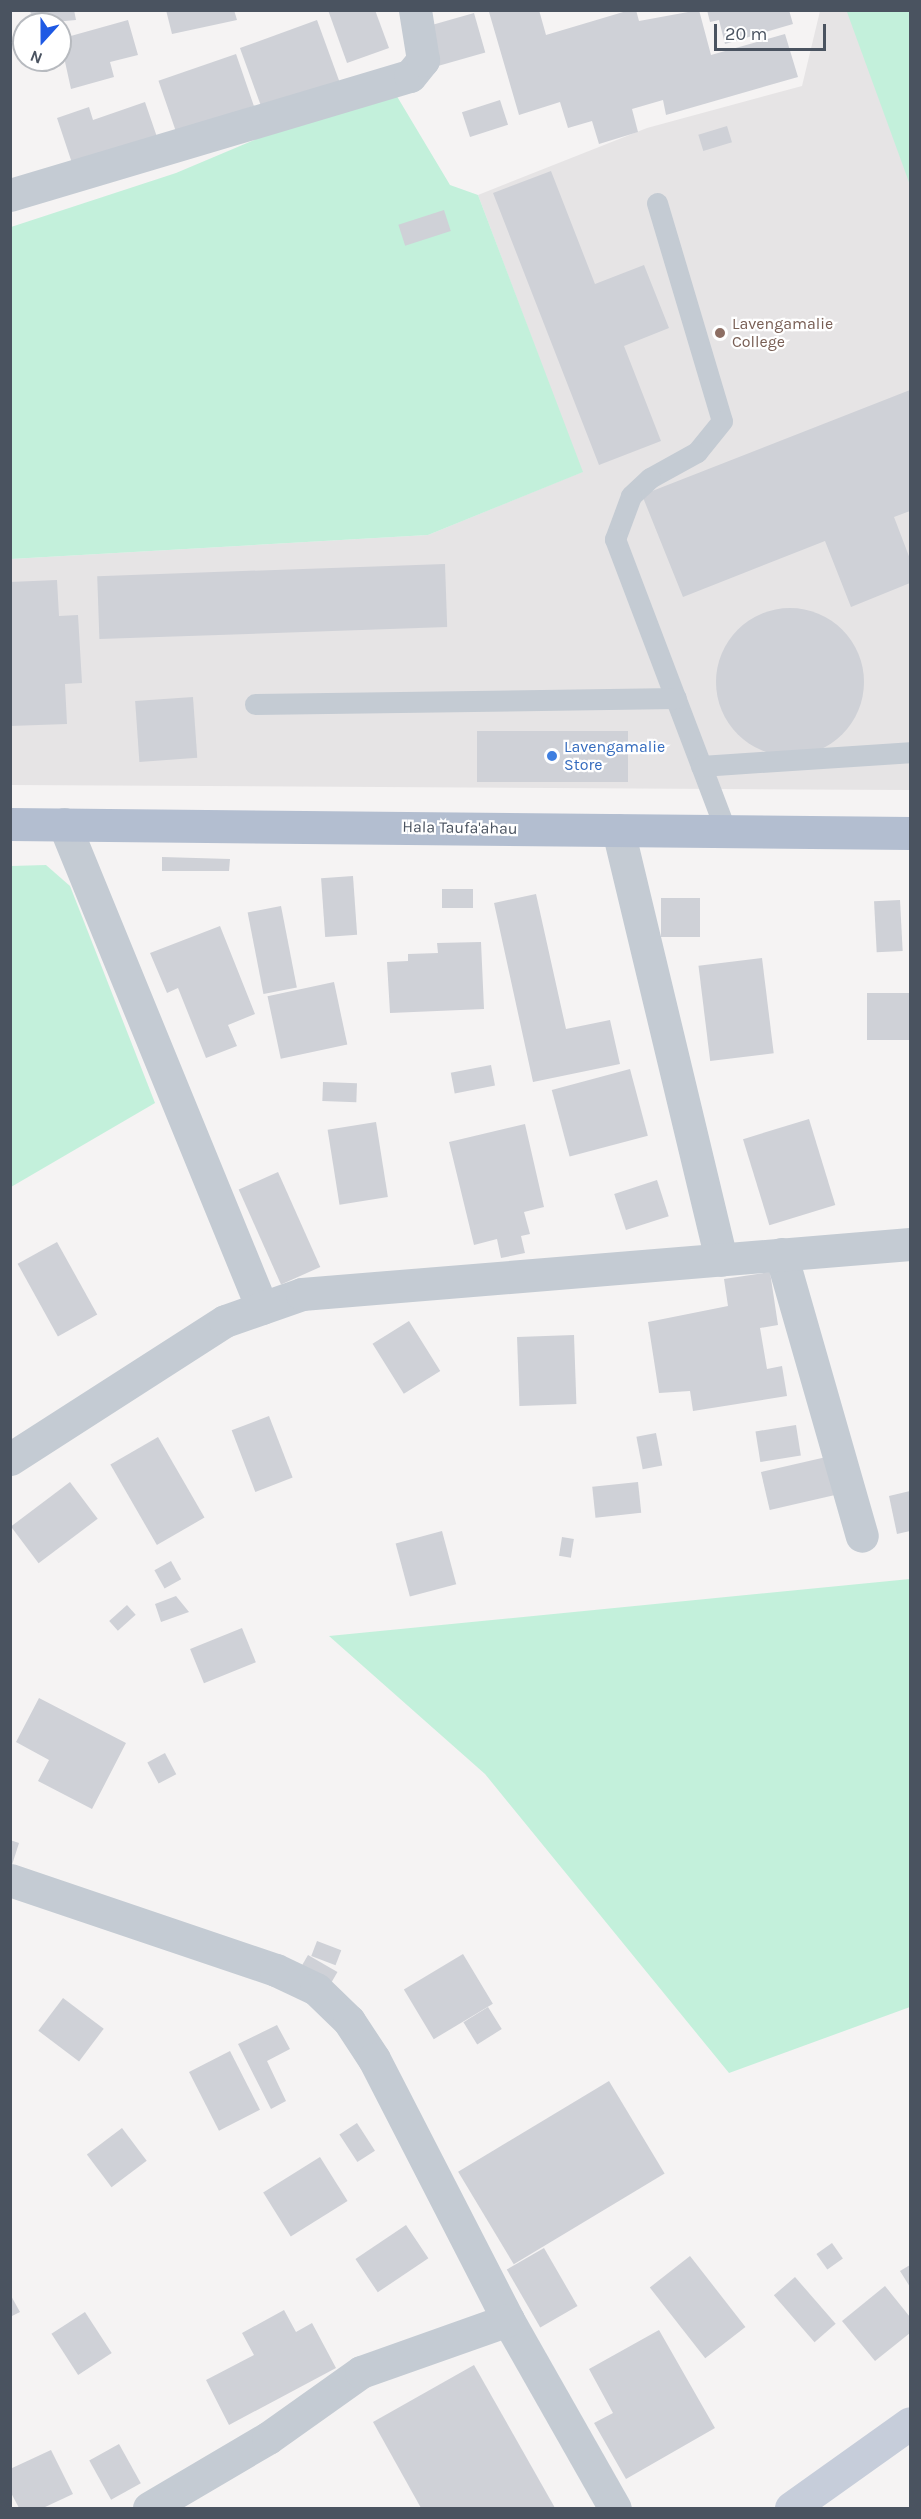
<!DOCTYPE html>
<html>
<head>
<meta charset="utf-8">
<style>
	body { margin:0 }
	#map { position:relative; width:921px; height:2519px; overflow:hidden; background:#f5f3f3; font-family:Karla,sans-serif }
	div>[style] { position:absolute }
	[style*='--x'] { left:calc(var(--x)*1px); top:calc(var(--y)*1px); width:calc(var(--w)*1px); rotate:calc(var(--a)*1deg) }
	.education>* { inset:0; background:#e6e4e5 }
	.green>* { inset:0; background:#c3f0db }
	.building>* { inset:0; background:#cfd1d7; transform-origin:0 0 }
	.round { border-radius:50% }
	.service>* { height:21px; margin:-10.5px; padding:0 10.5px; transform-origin:10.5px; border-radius:10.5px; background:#c4cbd3 }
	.minor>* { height:33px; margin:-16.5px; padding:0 16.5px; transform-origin:16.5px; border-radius:16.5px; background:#c4cbd3 }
	.secondary>* { height:33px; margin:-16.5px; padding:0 16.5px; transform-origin:16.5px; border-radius:16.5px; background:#c6cdda }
	.primary>* { height:33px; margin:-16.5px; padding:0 16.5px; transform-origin:16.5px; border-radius:16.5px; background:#b3bed0 }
	.dots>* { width:16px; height:16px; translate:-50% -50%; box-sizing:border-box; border:3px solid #fff; border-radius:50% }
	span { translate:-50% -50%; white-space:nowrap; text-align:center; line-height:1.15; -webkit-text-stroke:4.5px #fff; paint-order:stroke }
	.education-label { font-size:16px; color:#785e54 }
	.left { translate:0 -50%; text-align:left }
	.shop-label { font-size:16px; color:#366cbe }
	.street-label { font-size:16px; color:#4a5360 }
	.frame { position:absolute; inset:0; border:12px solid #4a5360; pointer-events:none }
	.north { position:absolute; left:12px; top:12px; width:60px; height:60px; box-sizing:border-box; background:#fff; border:2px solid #b7babf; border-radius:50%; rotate:201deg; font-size:16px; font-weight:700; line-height:24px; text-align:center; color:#4a5360 }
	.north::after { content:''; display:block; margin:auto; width:21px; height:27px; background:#1e59e4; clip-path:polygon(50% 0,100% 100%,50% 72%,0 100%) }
	.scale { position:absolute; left:714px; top:24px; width:112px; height:27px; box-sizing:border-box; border:3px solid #4a5360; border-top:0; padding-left:8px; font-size:18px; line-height:21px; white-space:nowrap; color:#4a5360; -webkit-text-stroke:4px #fff; paint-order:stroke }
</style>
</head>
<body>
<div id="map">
	<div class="education">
		<i style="clip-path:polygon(820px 11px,910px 11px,910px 790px,11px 785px,11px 559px,428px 535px,582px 472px,478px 195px,647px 128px,802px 86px)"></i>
	</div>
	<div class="green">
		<i style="clip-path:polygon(910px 11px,910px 185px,847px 12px)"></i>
		<i style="clip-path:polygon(389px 83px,450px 185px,478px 195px,583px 472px,428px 535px,11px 559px,11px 227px,176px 173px)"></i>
		<i style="clip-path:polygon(46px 865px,70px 886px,155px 1103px,11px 1187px,11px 866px)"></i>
		<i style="clip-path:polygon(910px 1579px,910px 2007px,729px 2073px,485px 1774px,329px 1636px)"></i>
	</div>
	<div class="building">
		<i style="clip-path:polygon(30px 10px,74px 10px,76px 20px,33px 24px)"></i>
		<i style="clip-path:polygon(166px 10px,234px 10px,237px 20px,172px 34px)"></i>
		<i style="clip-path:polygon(328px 10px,375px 10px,389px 48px,347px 63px)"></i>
		<i style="clip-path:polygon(539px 10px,546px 35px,630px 10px,636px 10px,639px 21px,699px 10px,711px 55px,785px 34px,798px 77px,666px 115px,663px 100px,632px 109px,638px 132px,599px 144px,592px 121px,568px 128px,560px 102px,519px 115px,489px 12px)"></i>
		<i style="clip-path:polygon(707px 10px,789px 10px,793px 24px,725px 44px,719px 20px,710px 22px)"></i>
		<i style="left:474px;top:13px;width:41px;height:52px;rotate:74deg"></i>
		<i style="clip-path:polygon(128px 20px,138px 55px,110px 62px,114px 77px,71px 89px,60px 39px)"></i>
		<i style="left:317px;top:20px;width:65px;height:82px;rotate:70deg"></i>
		<i style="left:236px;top:54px;width:55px;height:82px;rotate:71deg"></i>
		<i style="left:500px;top:100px;width:26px;height:40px;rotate:72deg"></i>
		<i style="clip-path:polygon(145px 102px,157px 137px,73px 166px,57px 118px,89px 107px,93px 120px)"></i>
		<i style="left:727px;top:126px;width:17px;height:30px;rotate:73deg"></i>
		<i style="clip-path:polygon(551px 171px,595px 284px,644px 265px,669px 328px,624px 346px,661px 441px,599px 465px,493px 193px)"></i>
		<i style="left:444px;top:210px;width:22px;height:48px;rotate:72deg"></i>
		<i style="clip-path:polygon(910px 390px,910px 511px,894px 517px,910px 559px,910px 583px,851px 607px,825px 541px,683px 597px,642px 495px)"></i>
		<i style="left:445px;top:564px;width:63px;height:348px;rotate:88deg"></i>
		<i style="clip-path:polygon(57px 580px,59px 616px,78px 615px,82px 683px,65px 684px,67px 724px,10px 726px,10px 582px)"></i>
		<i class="round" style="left:716px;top:608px;width:148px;height:148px"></i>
		<i style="left:193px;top:697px;width:61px;height:58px;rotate:86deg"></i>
		<i style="left:477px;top:731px;width:151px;height:51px"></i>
		<i style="clip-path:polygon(162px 857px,230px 859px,229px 871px,162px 871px)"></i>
		<i style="left:353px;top:876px;width:59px;height:32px;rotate:86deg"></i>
		<i style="left:442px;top:889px;width:31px;height:19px"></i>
		<i style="clip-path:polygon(536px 894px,566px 1029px,610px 1020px,620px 1064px,533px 1082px,494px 903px)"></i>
		<i style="left:661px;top:898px;width:39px;height:39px"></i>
		<i style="left:900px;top:900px;width:51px;height:26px;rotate:87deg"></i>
		<i style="left:281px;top:906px;width:83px;height:34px;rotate:79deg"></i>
		<i style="clip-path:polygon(220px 926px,255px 1014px,228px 1025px,237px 1046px,206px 1058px,178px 988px,167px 993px,150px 953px)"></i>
		<i style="clip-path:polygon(481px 942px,484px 1009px,390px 1013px,387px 962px,408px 961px,408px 954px,438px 953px,437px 943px)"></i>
		<i style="left:762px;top:958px;width:96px;height:64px;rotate:83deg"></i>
		<i style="left:334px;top:982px;width:64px;height:68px;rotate:78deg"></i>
		<i style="left:910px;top:993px;width:47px;height:43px;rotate:90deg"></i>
		<i style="left:491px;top:1065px;width:21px;height:41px;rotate:79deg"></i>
		<i style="left:630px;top:1069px;width:69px;height:81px;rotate:75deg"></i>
		<i style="left:323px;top:1082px;width:34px;height:19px;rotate:2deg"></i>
		<i style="left:809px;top:1119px;width:90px;height:69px;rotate:73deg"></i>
		<i style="left:376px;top:1122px;width:76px;height:49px;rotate:81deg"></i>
		<i style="clip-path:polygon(525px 1124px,544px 1207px,524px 1212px,530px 1234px,521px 1236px,525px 1253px,501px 1258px,497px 1239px,474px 1245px,449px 1142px)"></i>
		<i style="left:278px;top:1172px;width:104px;height:43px;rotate:66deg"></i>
		<i style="left:657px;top:1180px;width:38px;height:45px;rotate:72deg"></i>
		<i style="left:57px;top:1242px;width:83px;height:45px;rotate:61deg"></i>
		<i style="clip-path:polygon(770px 1272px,778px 1325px,760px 1328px,767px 1369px,782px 1366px,787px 1396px,693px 1411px,690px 1391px,659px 1393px,648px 1322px,728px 1306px,724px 1279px)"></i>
		<i style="left:409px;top:1321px;width:59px;height:43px;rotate:58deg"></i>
		<i style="left:574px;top:1335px;width:69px;height:57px;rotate:88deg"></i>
		<i style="left:269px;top:1416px;width:66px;height:40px;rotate:69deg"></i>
		<i style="left:796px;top:1425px;width:31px;height:41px;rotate:81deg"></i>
		<i style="left:656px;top:1433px;width:33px;height:20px;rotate:79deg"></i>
		<i style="left:158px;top:1437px;width:93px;height:55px;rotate:60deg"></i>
		<i style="left:835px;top:1455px;width:39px;height:76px;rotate:77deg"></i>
		<i style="left:70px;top:1482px;width:46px;height:74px;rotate:53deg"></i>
		<i style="left:638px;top:1482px;width:31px;height:46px;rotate:84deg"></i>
		<i style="clip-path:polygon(910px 1491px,910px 1531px,897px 1534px,889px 1496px)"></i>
		<i style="left:442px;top:1531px;width:55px;height:48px;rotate:75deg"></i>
		<i style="left:562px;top:1537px;width:12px;height:19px;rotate:9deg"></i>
		<i style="left:171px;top:1561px;width:21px;height:19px;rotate:61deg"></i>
		<i style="clip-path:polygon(176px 1596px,189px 1612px,161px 1622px,155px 1604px)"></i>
		<i style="left:127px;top:1605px;width:13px;height:24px;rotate:48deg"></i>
		<i style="left:242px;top:1628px;width:37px;height:56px;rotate:68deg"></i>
		<i style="clip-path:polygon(39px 1698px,126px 1743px,92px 1809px,38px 1781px,49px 1760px,16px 1742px)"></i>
		<i style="left:165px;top:1753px;width:24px;height:20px;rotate:62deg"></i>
		<i style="clip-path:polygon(10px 1840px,19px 1843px,11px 1868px,10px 1868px)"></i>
		<i style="left:317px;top:1941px;width:26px;height:16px;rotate:21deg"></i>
		<i style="left:463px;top:1954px;width:58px;height:69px;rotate:59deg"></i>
		<i style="left:308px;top:1955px;width:34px;height:13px;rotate:30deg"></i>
		<i style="left:63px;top:1998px;width:51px;height:41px;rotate:37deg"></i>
		<i style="left:488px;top:2007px;width:26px;height:29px;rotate:58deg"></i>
		<i style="clip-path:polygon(277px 2025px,290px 2049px,267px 2061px,286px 2101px,271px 2109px,238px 2044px)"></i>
		<i style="left:230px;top:2051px;width:66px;height:46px;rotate:63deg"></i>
		<i style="left:609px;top:2081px;width:108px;height:176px;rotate:59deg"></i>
		<i style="left:357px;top:2123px;width:33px;height:21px;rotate:57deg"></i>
		<i style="left:122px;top:2128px;width:41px;height:44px;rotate:53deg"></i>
		<i style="left:320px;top:2157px;width:52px;height:67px;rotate:58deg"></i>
		<i style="left:406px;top:2225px;width:40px;height:61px;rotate:56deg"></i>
		<i style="left:832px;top:2243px;width:19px;height:19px;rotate:55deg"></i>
		<i style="left:544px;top:2248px;width:67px;height:43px;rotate:60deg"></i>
		<i style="left:690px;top:2256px;width:90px;height:51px;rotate:52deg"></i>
		<i style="clip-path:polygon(910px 2265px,910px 2287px,900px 2271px)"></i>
		<i style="left:795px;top:2277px;width:62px;height:28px;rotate:49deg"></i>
		<i style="clip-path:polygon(885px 2286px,910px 2317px,910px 2333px,875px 2361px,842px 2321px)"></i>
		<i style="clip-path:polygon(10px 2294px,20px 2312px,10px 2317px)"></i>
		<i style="clip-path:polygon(284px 2310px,296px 2332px,312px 2323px,336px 2368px,229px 2425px,206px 2380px,254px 2355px,242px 2333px)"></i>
		<i style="left:85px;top:2312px;width:49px;height:40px;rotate:57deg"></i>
		<i style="clip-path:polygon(659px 2330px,715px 2428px,626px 2479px,594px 2423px,613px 2413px,589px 2369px)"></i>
		<i style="clip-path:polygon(474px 2365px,555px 2508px,421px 2508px,373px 2422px)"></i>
		<i style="left:119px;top:2444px;width:45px;height:34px;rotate:61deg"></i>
		<i style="clip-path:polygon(51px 2450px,73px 2494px,43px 2508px,19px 2508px,10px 2491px,10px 2469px)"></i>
	</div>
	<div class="service">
		<i style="--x:657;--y:203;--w:227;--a:73.4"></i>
		<i style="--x:722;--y:421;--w:40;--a:129"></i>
		<i style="--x:697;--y:452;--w:54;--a:151"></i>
		<i style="--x:650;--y:478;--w:26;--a:137"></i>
		<i style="--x:631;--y:496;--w:46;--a:110.4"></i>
		<i style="--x:615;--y:539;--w:312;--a:69.2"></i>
		<i style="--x:255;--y:704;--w:421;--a:-0.8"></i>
		<i style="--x:701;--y:766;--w:209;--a:-3.8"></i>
	</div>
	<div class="minor">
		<i style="--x:10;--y:195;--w:417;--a:-16.6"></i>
		<i style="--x:410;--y:76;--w:21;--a:-51"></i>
		<i style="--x:423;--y:60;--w:51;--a:-99.1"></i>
		<i style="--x:64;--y:824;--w:523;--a:67.75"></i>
		<i style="--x:618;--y:830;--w:442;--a:76.5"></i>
		<i style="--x:781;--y:1254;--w:293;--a:74"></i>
		<i style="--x:10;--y:1459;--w:255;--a:-32.7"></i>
		<i style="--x:225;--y:1321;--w:82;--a:-19.3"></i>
		<i style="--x:302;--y:1294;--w:610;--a:-4.7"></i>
		<i style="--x:10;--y:1880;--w:281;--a:18.7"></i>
		<i style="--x:276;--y:1970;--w:44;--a:25.4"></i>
		<i style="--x:316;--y:1989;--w:46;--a:44.1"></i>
		<i style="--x:349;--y:2021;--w:45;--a:56.7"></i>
		<i style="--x:374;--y:2059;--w:293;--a:62.8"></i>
		<i style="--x:508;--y:2320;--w:216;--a:60.4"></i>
		<i style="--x:149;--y:2508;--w:138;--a:-30.5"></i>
		<i style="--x:268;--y:2438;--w:114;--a:-35.4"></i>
		<i style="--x:361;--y:2372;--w:156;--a:-19.5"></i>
	</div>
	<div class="secondary">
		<i style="--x:791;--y:2508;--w:146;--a:-35.5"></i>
	</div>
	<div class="primary">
		<i style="--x:10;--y:824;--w:900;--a:0.57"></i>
	</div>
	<div class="dots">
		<i style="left:720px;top:333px;background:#8d6e63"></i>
		<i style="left:552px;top:756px;background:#3f7fe0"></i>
	</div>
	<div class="education-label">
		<span class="left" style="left:732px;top:333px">Lavengamalie<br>College</span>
	</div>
	<div class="shop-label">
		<span class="left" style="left:564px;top:756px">Lavengamalie<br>Store</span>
	</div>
	<div class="street-label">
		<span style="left:460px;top:828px;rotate:1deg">Hala Taufa'ahau</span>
	</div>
	<div class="frame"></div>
	<div class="north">N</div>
	<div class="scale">20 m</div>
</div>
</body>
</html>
